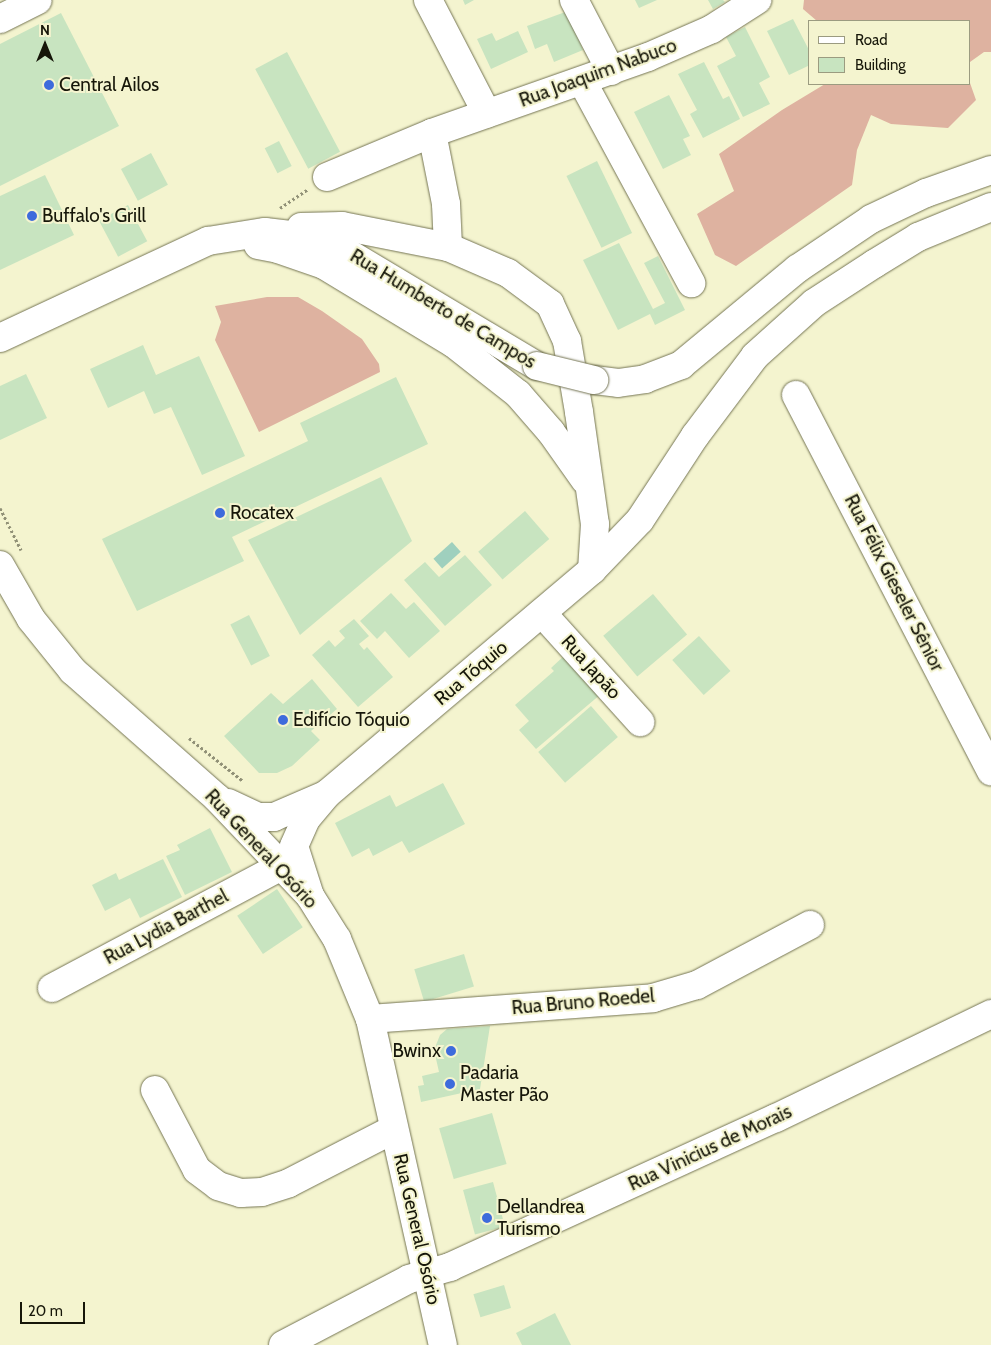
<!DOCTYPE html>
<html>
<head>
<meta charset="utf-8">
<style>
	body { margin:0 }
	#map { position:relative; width:991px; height:1345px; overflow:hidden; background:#f4f4cf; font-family:Cabin,sans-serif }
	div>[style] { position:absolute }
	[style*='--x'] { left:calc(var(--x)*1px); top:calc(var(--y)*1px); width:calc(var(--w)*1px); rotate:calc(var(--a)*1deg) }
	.forest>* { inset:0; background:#deb2a0 }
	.water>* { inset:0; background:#9fd0be; transform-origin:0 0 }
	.building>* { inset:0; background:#c8e4c0; transform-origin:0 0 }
	.path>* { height:3px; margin-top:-1.5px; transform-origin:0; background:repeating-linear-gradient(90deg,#919177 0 2.5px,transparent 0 5px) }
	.roads { filter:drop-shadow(0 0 1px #757554) drop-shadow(0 0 1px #757554) }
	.minor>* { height:28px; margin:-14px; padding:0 14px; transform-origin:14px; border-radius:14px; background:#fff }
	.major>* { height:28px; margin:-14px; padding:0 14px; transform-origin:14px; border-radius:14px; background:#fff }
	.bridges { filter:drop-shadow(0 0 1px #757554) drop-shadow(0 0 1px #757554) }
	.major-bridge>* { height:28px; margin:-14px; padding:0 14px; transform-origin:14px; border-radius:14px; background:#fff }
	.dots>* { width:14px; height:14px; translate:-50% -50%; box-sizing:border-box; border:2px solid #f4f4cf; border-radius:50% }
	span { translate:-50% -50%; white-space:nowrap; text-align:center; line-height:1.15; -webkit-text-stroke:4px #f4f4cf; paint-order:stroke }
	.street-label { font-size:19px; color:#161609 }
	.poi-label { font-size:19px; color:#161609 }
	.left { translate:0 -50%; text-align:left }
	.right { translate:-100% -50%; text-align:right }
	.legend { position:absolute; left:808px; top:20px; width:162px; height:65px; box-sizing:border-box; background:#f4f4cf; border:1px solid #9b9b80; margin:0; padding:6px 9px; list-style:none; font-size:15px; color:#161609 }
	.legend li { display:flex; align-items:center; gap:10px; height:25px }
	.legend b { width:25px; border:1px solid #9b9b80 }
	.north { position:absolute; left:20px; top:20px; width:50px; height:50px; -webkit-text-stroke:4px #f4f4cf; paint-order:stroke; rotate:0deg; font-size:14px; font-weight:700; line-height:20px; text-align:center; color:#161609 }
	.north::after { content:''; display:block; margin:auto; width:18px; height:22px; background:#161609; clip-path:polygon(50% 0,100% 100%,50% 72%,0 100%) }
	.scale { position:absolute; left:20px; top:1302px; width:65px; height:22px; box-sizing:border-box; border:2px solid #161609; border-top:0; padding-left:6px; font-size:15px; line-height:18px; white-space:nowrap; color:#161609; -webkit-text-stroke:4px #f4f4cf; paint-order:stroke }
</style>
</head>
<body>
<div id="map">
	<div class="forest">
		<i style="clip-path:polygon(804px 0,991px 0,991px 52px,984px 52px,970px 62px,970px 21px,817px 21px,803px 9px)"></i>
		<i style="clip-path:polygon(970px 83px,976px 100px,948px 128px,891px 124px,871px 115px,857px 150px,852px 185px,736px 266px,715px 255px,697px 214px,734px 191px,719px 154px,782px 110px,825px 84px)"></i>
		<i style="clip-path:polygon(267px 297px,298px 297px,322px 311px,362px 339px,379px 364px,380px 372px,259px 432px,215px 340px,221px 322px,215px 306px)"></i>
	</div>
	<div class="water">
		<i style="left:452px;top:542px;width:13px;height:25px;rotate:48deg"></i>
	</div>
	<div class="building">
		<i style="clip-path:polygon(463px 0,474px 0,465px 5px)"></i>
		<i style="clip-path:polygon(635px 0,657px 0,639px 8px)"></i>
		<i style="clip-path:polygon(708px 0,723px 0,725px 2px,713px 9px)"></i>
		<i style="clip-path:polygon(568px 11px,583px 50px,554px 62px,547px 44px,535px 49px,527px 26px)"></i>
		<i style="clip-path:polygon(61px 13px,119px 126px,0 186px,0 44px)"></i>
		<i style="clip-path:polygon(793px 19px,810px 52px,810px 65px,789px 75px,767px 31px)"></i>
		<i style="clip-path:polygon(745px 27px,770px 77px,759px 83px,770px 104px,743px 117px,717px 66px,736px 56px,726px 37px)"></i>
		<i style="clip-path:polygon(518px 31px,528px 52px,491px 69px,477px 39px,492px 33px,496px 41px)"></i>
		<i style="left:287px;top:52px;width:113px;height:36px;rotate:62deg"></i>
		<i style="clip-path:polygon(704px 62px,723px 99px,729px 96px,740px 119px,703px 138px,690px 114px,697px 110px,678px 74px)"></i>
		<i style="clip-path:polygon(669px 95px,690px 136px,683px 139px,691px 155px,663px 169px,634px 112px)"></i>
		<i style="left:279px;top:141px;width:28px;height:16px;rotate:63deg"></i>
		<i style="left:151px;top:153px;width:36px;height:34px;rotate:62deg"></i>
		<i style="left:597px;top:161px;width:80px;height:34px;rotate:64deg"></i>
		<i style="clip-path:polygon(45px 175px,74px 235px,0 270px,0 196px)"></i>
		<i style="left:128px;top:205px;width:41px;height:33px;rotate:62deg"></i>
		<i style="clip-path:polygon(619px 243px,653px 309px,665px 303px,644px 263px,658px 256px,685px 310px,655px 325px,650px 314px,618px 330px,583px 260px)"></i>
		<i style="clip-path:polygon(143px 345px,156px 375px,199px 356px,245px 456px,202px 475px,171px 407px,154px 414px,144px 391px,108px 408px,90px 369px)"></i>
		<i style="clip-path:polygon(26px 374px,47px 418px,0 440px,0 386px)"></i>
		<i style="clip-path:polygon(396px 377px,428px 444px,232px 537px,244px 561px,137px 611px,102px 539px,308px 441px,300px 423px)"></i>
		<i style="clip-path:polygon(381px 477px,412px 541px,300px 635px,248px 540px)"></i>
		<i style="left:525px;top:511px;width:37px;height:62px;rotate:49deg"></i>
		<i style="clip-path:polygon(465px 555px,492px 585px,445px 626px,404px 580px,425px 562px,439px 577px)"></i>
		<i style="clip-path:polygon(391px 593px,406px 609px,414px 602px,440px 631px,409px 658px,385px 631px,377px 639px,360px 621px)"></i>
		<i style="left:653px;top:594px;width:53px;height:65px;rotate:50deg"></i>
		<i style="left:249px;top:615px;width:46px;height:21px;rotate:63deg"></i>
		<i style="clip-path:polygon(354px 619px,369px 636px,359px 644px,364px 650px,367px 647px,393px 677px,358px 707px,312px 655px,329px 640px,335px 647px,345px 638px,339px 631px)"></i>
		<i style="left:699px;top:636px;width:47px;height:36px;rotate:48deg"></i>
		<i style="clip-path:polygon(566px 654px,601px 694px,536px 749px,519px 730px,529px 721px,515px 705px,554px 671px,551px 668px)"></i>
		<i style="clip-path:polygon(312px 679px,337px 709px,311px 731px,320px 740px,292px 766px,277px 773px,259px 773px,224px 736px,271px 693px,283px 704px)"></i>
		<i style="left:591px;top:706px;width:41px;height:70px;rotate:49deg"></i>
		<i style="clip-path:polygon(443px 783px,465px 824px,409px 853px,402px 841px,373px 856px,369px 848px,352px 857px,335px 823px,390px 795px,396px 807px)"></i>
		<i style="clip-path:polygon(210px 828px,232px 872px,185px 895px,166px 856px,180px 850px,177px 845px)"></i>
		<i style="clip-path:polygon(163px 859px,182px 897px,140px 918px,130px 898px,105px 911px,92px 885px,116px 873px,119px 880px)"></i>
		<i style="left:277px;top:889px;width:46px;height:48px;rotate:56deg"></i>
		<i style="left:464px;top:954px;width:34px;height:52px;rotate:73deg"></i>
		<i style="clip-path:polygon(490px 1026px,480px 1089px,421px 1102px,418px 1086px,424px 1085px,422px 1076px,439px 1072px,434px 1050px,440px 1035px,447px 1029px)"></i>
		<i style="left:492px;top:1113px;width:53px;height:55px;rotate:74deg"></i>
		<i style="left:493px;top:1182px;width:46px;height:31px;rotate:75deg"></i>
		<i style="left:504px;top:1285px;width:24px;height:32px;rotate:73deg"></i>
		<i style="clip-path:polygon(555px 1313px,571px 1345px,522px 1345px,516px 1333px)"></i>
	</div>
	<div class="path">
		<i style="--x:280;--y:208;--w:34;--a:-34"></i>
		<i style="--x:0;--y:508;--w:47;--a:63.4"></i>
		<i style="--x:189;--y:738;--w:69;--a:38.5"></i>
	</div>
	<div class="roads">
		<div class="minor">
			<i style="--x:428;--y:0;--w:128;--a:62.6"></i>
			<i style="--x:574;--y:0;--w:80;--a:62.5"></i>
			<i style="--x:0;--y:19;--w:42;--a:-26.6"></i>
			<i style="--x:582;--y:81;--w:230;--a:61.6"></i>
			<i style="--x:432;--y:133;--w:72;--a:78.8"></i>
			<i style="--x:446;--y:204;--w:43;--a:87.3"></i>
			<i style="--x:327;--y:177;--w:114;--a:-22.7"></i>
			<i style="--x:432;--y:133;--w:229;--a:-19.4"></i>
			<i style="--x:648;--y:57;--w:70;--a:-23.6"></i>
			<i style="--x:712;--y:29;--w:54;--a:-32.8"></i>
			<i style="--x:796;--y:395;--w:424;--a:62.6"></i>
			<i style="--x:542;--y:613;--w:147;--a:48"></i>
			<i style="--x:52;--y:988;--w:259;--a:-28"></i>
			<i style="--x:370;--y:1019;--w:284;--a:-4.2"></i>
			<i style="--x:653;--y:998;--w:46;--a:-16.5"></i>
			<i style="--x:697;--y:985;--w:128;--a:-28"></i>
			<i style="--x:155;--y:1090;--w:90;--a:62.3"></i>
			<i style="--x:197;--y:1170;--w:26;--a:37"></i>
			<i style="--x:218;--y:1186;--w:24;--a:17"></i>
			<i style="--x:241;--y:1193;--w:21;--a:-3"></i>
			<i style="--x:262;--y:1192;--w:28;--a:-18"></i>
			<i style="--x:289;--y:1183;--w:118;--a:-27.2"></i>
			<i style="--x:283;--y:1345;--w:142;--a:-27.6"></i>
			<i style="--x:409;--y:1279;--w:43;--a:-16.3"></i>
			<i style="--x:450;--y:1267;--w:358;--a:-24.6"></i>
			<i style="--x:776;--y:1118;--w:239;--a:-25.8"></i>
		</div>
		<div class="major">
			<i style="--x:301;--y:227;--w:41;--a:-1.4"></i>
			<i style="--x:342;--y:226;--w:108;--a:11.2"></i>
			<i style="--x:448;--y:247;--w:65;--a:23.4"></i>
			<i style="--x:508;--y:273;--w:52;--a:36.4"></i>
			<i style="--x:550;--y:304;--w:41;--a:65.3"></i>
			<i style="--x:567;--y:341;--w:72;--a:80.4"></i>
			<i style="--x:579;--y:412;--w:113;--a:81.9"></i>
			<i style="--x:595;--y:524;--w:46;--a:93.7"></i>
			<i style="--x:258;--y:245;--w:20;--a:11"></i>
			<i style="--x:278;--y:249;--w:49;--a:19.2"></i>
			<i style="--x:324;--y:265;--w:151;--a:31.2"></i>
			<i style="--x:453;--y:343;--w:83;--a:38.1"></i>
			<i style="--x:518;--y:394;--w:50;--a:49"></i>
			<i style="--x:551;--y:432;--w:59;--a:54.7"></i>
			<i style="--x:0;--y:338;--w:230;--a:-25"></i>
			<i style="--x:208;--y:241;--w:58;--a:-9"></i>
			<i style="--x:265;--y:232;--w:51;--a:6.7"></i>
			<i style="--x:316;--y:238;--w:30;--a:24"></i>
			<i style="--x:343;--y:250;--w:226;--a:30.9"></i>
			<i style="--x:594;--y:380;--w:24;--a:7"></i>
			<i style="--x:618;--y:383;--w:27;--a:-8"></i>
			<i style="--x:645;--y:379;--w:39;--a:-21"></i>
			<i style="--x:681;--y:365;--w:151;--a:-39.6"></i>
			<i style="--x:797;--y:269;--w:89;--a:-34"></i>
			<i style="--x:871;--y:219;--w:61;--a:-25.3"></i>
			<i style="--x:926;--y:193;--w:69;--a:-19.5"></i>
			<i style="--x:0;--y:565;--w:62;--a:60.1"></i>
			<i style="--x:31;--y:619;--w:67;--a:51.1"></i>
			<i style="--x:73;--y:671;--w:192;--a:41.4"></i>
			<i style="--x:217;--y:798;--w:135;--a:46.5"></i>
			<i style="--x:310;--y:896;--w:51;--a:57.9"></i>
			<i style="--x:337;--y:939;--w:87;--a:67.6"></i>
			<i style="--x:370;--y:1019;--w:334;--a:77.4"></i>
			<i style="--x:228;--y:803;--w:33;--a:25"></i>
			<i style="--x:258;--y:817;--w:16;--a:0"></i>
			<i style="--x:274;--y:817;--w:53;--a:-23.2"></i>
			<i style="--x:310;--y:896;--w:52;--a:-107.7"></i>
			<i style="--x:294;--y:846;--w:30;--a:-66"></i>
			<i style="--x:306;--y:819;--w:33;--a:-50"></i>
			<i style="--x:327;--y:794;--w:347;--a:-40.2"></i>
			<i style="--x:592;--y:570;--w:69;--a:-46.2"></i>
			<i style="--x:640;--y:520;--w:100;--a:-56.8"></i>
			<i style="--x:695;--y:436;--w:100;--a:-53.1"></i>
			<i style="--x:755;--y:356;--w:79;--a:-41.9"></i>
			<i style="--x:814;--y:303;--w:72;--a:-33"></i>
			<i style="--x:874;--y:264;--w:52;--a:-31.5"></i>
			<i style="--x:918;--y:237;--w:79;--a:-22.3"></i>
		</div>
	</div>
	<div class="bridges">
		<div class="major-bridge">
			<i style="--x:537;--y:366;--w:59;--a:13.8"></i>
		</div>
	</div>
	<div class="dots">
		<i style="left:49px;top:85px;background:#3e6bdc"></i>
		<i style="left:32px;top:216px;background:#3e6bdc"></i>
		<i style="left:220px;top:513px;background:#3e6bdc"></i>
		<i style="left:283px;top:720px;background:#3e6bdc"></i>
		<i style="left:451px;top:1051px;background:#3e6bdc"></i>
		<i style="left:450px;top:1084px;background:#3e6bdc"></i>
		<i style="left:487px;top:1218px;background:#3e6bdc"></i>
	</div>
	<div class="street-label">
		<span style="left:598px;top:73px;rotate:-20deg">Rua Joaquim Nabuco</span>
		<span style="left:443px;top:309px;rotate:31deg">Rua Humberto de Campos</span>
		<span style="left:894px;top:583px;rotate:63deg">Rua Félix Gieseler Sênior</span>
		<span style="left:591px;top:667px;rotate:48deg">Rua Japão</span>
		<span style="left:471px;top:673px;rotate:-40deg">Rua Tóquio</span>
		<span style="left:261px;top:849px;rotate:47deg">Rua General Osório</span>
		<span style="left:166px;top:927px;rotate:-28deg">Rua Lydia Barthel</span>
		<span style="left:583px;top:1002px;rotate:-5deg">Rua Bruno Roedel</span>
		<span style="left:710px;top:1148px;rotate:-25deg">Rua Vinicius de Morais</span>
		<span style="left:417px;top:1229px;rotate:77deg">Rua General Osório</span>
	</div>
	<div class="poi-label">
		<span class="left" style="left:59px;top:85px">Central Ailos</span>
		<span class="left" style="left:42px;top:216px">Buffalo's Grill</span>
		<span class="left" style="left:230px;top:513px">Rocatex</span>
		<span class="left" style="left:293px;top:720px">Edifício Tóquio</span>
		<span class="right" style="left:441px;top:1051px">Bwinx</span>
		<span class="left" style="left:460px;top:1084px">Padaria<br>Master Pão</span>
		<span class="left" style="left:497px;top:1218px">Dellandrea<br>Turismo</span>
	</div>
	<ul class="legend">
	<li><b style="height:6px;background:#fff"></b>Road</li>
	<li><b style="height:14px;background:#c8e4c0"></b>Building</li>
	</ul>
	<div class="north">N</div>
	<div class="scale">20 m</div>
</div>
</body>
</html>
